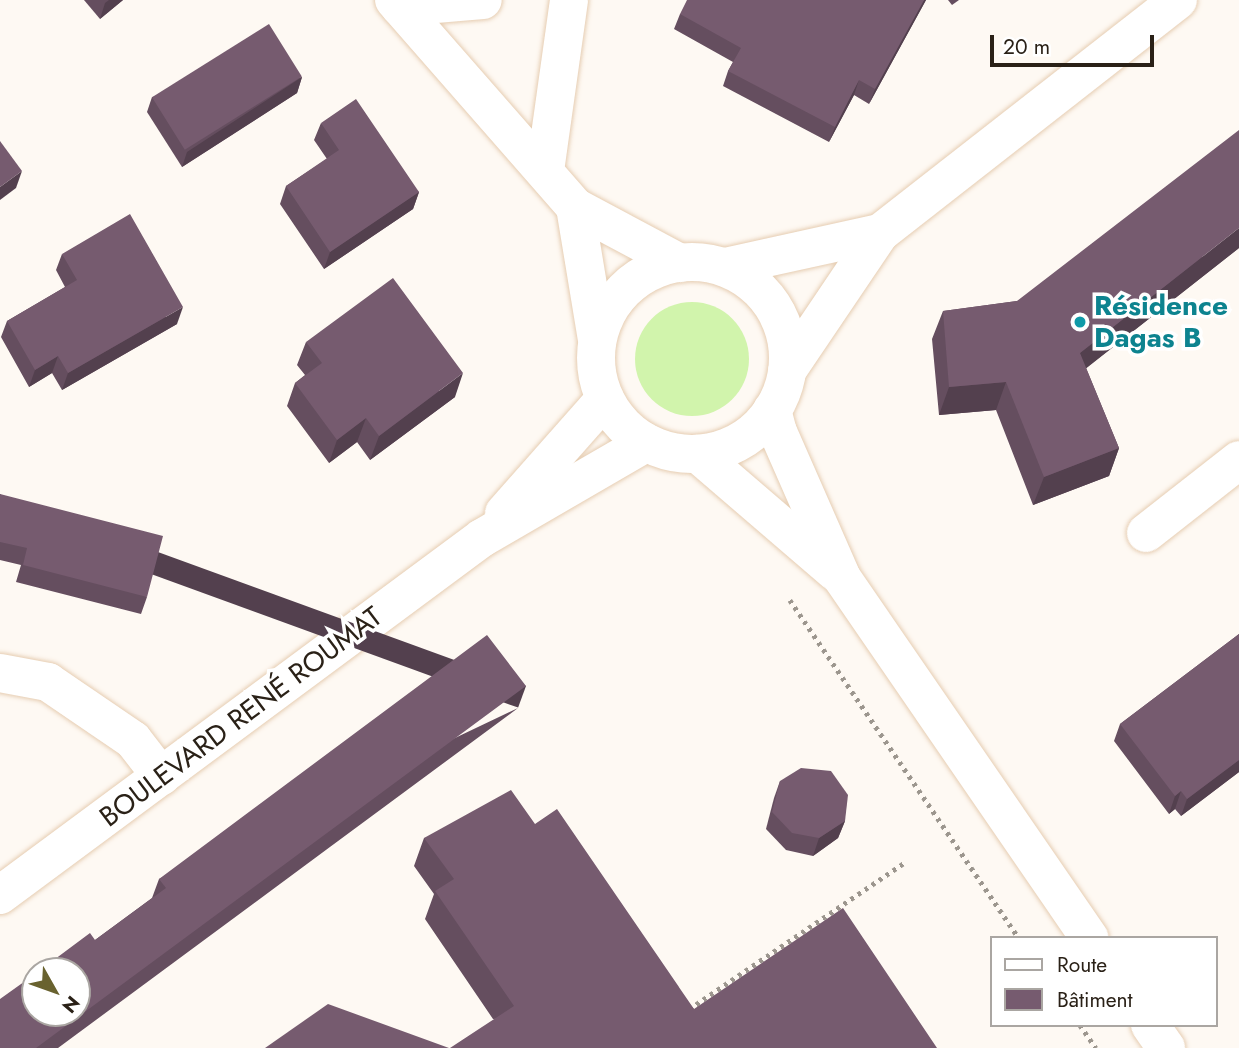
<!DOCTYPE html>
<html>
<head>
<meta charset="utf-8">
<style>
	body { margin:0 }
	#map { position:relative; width:1239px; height:1048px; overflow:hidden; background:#fef9f3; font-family:Jost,sans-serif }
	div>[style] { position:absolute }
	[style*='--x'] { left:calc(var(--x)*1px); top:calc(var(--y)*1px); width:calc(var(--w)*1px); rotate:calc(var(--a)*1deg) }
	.green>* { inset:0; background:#d1f4ac }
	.round { border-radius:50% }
	.path>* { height:4.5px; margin-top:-2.25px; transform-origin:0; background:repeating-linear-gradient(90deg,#9c968e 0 3.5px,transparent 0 8.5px) }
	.roads { filter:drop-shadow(0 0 2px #e6cdb2) drop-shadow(0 0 2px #e6cdb2) }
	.minor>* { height:38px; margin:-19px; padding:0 19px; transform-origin:19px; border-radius:19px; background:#fff }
	.minor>.ring { margin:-19px; padding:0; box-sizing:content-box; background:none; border:38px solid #fff; border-radius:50% }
	.wall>* { inset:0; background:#654e5f }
	.shaded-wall>* { inset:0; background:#53404e; transform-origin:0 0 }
	.building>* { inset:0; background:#765b6f; transform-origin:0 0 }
	.dots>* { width:19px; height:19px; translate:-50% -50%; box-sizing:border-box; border:4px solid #fff; border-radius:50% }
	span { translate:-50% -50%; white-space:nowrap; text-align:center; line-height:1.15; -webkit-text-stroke:7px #fff; paint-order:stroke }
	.culture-label { font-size:28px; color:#0d838f; font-weight:700 }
	.left { translate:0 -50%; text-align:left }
	.street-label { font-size:28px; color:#2a2117 }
	.legend { position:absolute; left:990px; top:936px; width:228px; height:91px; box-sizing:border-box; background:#fff; border:2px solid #aaa6a2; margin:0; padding:9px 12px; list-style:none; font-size:21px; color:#2a2117 }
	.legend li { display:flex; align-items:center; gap:14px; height:35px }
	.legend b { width:35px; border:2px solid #aaa6a2 }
	.north { position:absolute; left:21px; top:957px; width:70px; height:70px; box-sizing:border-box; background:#fff; border:2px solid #aaa6a2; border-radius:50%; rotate:130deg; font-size:19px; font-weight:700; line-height:28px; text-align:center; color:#2a2117 }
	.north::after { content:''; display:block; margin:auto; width:24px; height:32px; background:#69622f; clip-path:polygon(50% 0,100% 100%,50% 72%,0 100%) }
	.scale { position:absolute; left:990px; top:35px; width:164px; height:32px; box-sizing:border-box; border:4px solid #2a2117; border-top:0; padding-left:9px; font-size:21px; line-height:24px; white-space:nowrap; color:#2a2117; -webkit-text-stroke:5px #fff; paint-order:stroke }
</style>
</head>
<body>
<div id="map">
	<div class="green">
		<i class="round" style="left:635px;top:302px;width:114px;height:114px"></i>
	</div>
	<div class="path">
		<i style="--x:790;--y:600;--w:408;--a:55.9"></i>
		<i style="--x:689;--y:1009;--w:261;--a:-34.2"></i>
		<i style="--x:1080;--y:1025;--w:28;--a:55"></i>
	</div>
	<div class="roads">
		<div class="minor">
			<i style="--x:394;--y:0;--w:275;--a:48.8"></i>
			<i style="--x:575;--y:207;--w:119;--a:28.1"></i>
			<i style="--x:400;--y:7;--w:83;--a:-4.8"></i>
			<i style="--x:545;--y:171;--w:173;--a:-82"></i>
			<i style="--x:575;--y:207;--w:135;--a:80.6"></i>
			<i class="ring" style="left:596px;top:262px;width:154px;height:154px"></i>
			<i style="--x:725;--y:267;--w:159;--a:-12.4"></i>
			<i style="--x:787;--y:371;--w:166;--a:-56"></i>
			<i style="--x:880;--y:233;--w:378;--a:-38"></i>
			<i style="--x:772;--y:410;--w:23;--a:75"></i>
			<i style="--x:778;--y:432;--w:159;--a:66.3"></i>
			<i style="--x:842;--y:578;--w:437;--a:55.5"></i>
			<i style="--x:698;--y:454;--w:181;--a:40.7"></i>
			<i style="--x:504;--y:513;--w:152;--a:-48.5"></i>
			<i style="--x:1146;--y:533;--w:118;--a:-38.1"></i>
			<i style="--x:0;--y:673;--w:49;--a:10.6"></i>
			<i style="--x:48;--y:682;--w:103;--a:34.3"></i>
			<i style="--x:133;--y:740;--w:46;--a:52.1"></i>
			<i style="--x:0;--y:895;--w:600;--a:-36.53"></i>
			<i style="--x:482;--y:538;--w:190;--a:-30.1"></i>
			<i style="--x:1150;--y:1025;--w:28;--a:55"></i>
		</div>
	</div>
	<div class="wall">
		<i style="clip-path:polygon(84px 0,123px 0,100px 19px)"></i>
		<i style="clip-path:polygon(926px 0,869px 104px,854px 95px,829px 142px,723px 86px,728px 71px,733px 62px,674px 29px,680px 14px)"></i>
		<i style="clip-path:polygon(948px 0,959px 0,952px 5px)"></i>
		<i style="clip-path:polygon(302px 77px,297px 93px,182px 167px,147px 112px,152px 97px)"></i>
		<i style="clip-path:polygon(321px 123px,419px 192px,413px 209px,324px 269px,280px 204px,286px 186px,327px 159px,314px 140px)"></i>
		<i style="clip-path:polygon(1239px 248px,1086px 368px,1119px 448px,1109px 476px,1033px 505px,996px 410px,939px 415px,932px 339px,943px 311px,1017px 301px)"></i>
		<i style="clip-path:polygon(62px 254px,177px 324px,62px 390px,52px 373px,29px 387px,1px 337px,7px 321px,65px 287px,56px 270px)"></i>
		<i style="clip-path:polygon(306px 342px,455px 397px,370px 460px,357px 442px,329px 463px,287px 406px,295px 383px,305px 375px,297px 365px)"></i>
		<i style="clip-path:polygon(0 494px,147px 597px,141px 614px,16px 582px,21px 565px,0 560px)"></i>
		<i style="clip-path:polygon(1239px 634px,1239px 772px,1181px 816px,1175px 809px,1169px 814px,1114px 741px,1120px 724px)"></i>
		<i style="clip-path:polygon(518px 708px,58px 1048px,0 1048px,95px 940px,152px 898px,159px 879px)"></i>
		<i style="clip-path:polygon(780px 781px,845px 821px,838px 838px,813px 856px,786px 850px,766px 829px,774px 798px)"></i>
		<i style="clip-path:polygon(535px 824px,694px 1009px,493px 1019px,425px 919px,434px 894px,414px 866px,424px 838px)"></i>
	</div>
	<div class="shaded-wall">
		<i style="clip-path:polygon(109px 0,123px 0,100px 19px,105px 3px)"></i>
		<i style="clip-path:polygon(924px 0,926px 0,869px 104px,875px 89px)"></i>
		<i style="clip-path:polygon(302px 77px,297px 93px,182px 167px,187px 152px)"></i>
		<i style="clip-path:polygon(859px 80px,854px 95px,829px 142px,835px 127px)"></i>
		<i style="clip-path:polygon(22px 171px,16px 188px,0 200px,0 187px)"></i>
		<i style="clip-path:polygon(419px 192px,413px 209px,324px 269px,330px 252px)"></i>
		<i style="clip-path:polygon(1239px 228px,1239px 248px,1070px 381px,1080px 353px)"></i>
		<i style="clip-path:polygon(183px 307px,177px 324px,62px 390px,68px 373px)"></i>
		<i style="clip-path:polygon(58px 356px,52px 373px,29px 387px,35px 370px)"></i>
		<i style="clip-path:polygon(463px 373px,455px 397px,370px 460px,379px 436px)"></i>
		<i style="clip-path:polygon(1006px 382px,996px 410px,939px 415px,949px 387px)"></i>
		<i style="clip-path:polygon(366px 418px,357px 442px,329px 463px,337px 440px)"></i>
		<i style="clip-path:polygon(1119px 448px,1109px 476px,1033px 505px,1044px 477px)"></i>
		<i style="left:526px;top:686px;width:23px;height:609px;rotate:110deg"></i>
		<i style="clip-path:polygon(1239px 760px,1239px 772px,1181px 816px,1187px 799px)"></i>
		<i style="clip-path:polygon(1181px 791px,1175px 809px,1169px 814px,1175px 796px)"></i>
		<i style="clip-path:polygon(845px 821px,838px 838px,813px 856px,819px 838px)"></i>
	</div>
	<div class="building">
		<i style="clip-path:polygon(687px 0,924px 0,875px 89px,859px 80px,835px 127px,728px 71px,741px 48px,680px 14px)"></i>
		<i style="left:269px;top:24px;width:62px;height:138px;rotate:58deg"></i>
		<i style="clip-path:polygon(356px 99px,419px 192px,330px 252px,286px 186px,339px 150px,321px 123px)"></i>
		<i style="clip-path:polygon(1239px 130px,1239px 228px,1080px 353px,1119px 448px,1044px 477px,1006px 382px,949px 387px,943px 311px,1017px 301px)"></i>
		<i style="clip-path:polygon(0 141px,22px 171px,0 187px)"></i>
		<i style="clip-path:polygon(130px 214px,183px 307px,68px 373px,58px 356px,35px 370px,7px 321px,77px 280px,62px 254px)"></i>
		<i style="clip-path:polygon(393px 278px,463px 373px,379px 436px,366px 418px,337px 440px,295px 383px,322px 363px,306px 342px)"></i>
		<i style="clip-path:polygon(0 494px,163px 536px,147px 597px,23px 565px,27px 548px,0 542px)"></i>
		<i style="clip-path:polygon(1239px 634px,1239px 760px,1187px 799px,1181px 791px,1175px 796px,1120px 724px)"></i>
		<i style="clip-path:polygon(487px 635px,526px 686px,36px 1048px,0 1048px,0 999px,35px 974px,35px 1013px,77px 1013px,77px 971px,39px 971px,90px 933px,95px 940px,166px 888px,159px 879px)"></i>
		<i style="clip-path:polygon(801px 768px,831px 771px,848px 795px,845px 821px,819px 838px,792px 833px,772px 812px,780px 781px)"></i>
		<i style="clip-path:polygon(511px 790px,535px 824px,557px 809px,694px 1009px,843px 908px,937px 1048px,450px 1048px,514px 1006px,435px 891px,454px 879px,424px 838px)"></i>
		<i style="clip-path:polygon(328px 1004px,449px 1048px,265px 1048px)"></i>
	</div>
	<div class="dots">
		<i style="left:1080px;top:322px;background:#0f9aa8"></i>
	</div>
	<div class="culture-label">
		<span class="left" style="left:1094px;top:322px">Résidence<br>Dagas B</span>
	</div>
	<div class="street-label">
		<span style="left:241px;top:717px;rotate:-37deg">BOULEVARD RENÉ ROUMAT</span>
	</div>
	<ul class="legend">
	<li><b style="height:9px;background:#fff"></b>Route</li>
	<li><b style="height:19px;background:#765b6f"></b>Bâtiment</li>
	</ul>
	<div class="north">N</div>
	<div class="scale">20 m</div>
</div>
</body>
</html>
